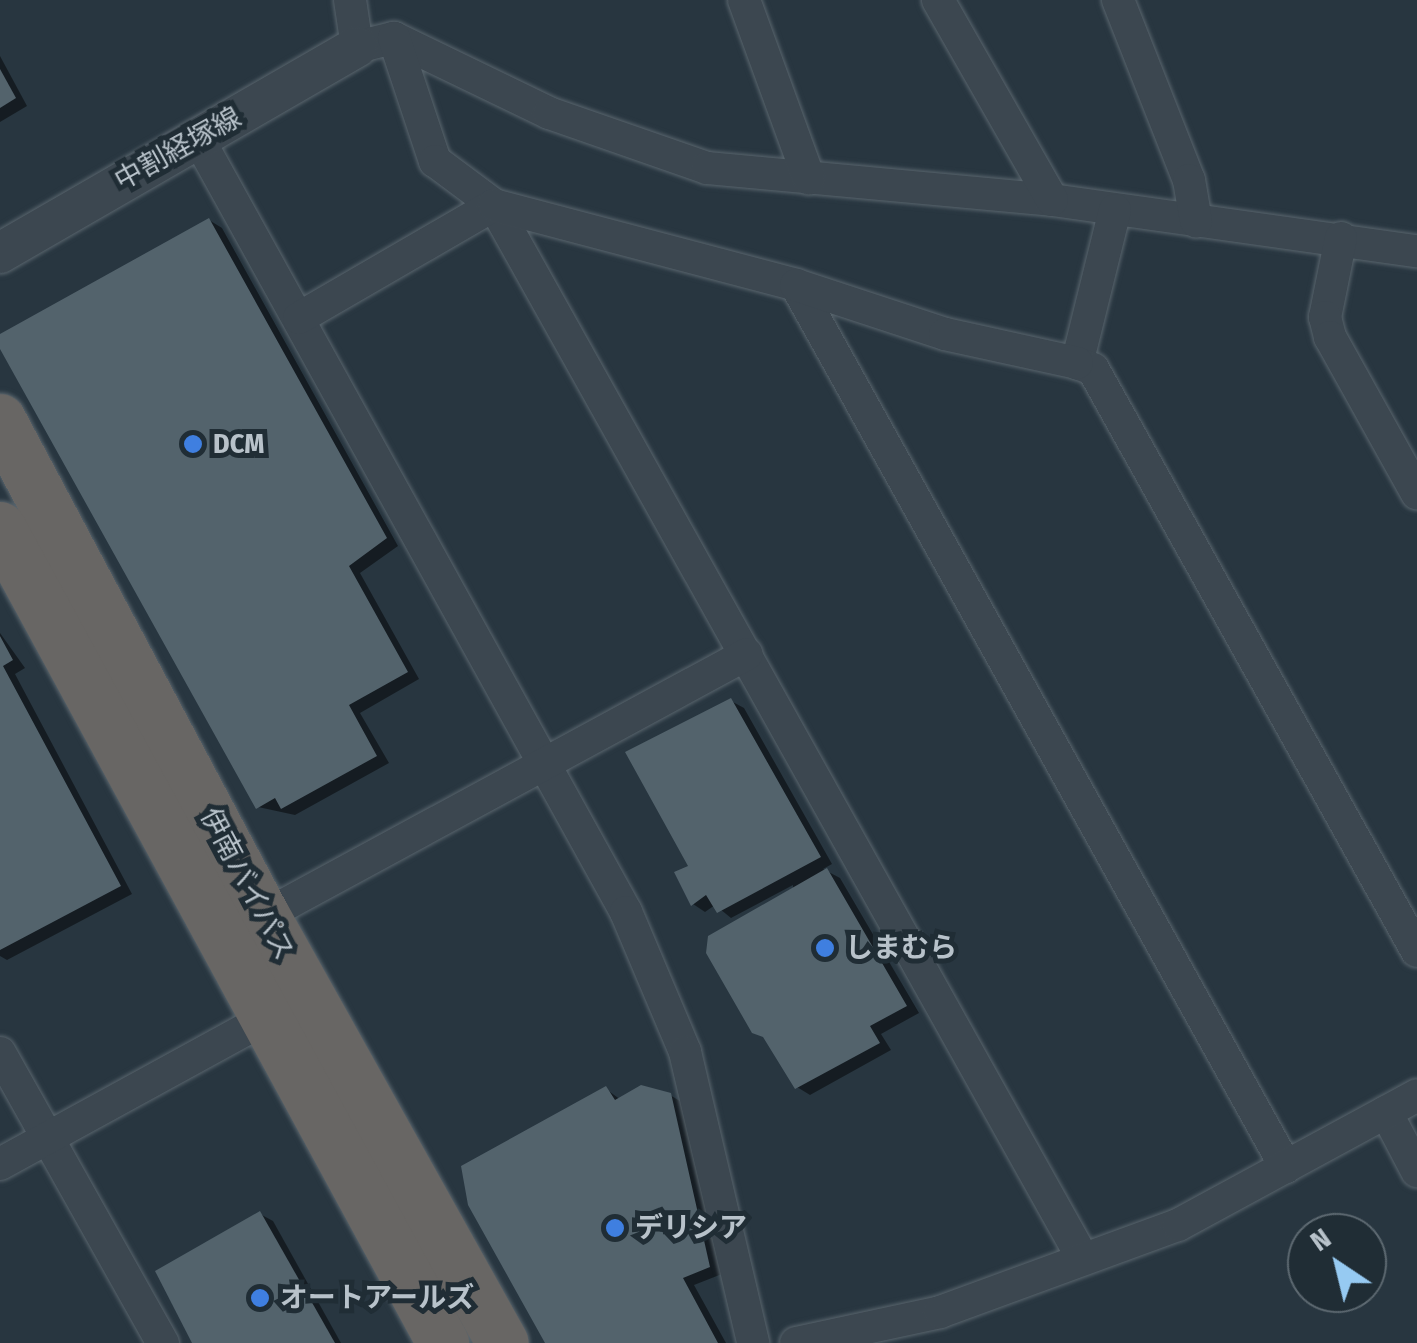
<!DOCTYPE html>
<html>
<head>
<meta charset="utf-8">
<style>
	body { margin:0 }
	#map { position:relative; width:1417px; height:1343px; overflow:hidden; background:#283640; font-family:"Fira Sans Condensed","Noto Sans JP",sans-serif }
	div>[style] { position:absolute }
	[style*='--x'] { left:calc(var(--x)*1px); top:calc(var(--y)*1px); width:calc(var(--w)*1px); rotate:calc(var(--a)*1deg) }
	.shadow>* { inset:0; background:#0007 }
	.building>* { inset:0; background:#53636c }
	.roads { filter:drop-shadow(0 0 2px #59656d) drop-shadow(0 0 2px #59656d) }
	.minor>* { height:32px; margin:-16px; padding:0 16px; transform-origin:16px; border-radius:16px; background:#3c4750 }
	.tertiary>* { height:40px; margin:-20px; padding:0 20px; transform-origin:20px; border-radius:20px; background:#3c4750 }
	.trunk>* { height:52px; margin:-26px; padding:0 26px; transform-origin:26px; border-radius:26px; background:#686664 }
	.dots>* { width:28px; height:28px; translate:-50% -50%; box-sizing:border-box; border:5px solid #202d35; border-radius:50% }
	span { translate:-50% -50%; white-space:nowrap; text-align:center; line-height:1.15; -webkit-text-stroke:10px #202d35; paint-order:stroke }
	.street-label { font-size:28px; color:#b8c2ca }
	.poi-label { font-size:28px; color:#b8c2ca; font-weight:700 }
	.left { translate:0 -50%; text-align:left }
	.north { position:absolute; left:1287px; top:1213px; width:100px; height:100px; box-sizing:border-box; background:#202d35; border:2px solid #5d6971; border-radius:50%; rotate:325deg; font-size:28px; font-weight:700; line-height:40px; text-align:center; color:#b8c2ca }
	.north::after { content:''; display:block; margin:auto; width:35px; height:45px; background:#96caf2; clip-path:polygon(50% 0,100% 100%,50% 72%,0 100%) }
</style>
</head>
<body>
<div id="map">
	<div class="shadow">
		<i style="clip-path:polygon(0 56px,27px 106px,0 122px)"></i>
		<i style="clip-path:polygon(209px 220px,222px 228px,398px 546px,360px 573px,419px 679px,360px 713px,389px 763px,295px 815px,258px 807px,0 344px,0 337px)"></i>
		<i style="clip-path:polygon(0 633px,25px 668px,15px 674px,132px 894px,7px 960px,0 956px)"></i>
		<i style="clip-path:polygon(731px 701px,744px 708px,832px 864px,823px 869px,840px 878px,919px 1013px,881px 1034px,891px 1050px,810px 1095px,797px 1087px,793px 885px,731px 918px,715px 905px,705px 912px,693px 904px,692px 867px)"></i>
		<i style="clip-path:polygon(606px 1089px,621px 1100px,670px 1095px,683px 1103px,722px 1274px,694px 1285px,726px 1343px,547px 1343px)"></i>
		<i style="clip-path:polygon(260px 1214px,273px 1221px,341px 1343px,195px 1343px)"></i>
	</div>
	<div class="building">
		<i style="clip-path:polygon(0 69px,16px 98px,0 108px)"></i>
		<i style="clip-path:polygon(209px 218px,387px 538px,349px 566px,408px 672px,349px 705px,377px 756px,281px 809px,275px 798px,256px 809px,0 349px,0 334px)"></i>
		<i style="clip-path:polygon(0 636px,13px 660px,3px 666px,121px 886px,0 950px)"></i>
		<i style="clip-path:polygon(731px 698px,821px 857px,717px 913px,706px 895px,691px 906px,674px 872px,688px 866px,625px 752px)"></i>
		<i style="clip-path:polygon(827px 868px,907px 1006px,870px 1026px,880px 1043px,795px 1089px,763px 1037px,752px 1033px,706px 953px,708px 936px)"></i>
		<i style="clip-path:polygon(641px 1085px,671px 1093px,710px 1267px,683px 1278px,718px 1343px,545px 1343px,468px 1205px,461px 1166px,606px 1086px,615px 1100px)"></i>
		<i style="clip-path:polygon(260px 1211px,335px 1343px,192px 1343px,155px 1271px)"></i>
	</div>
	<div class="roads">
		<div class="minor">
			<i style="--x:350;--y:0;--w:48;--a:81.5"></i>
			<i style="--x:357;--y:47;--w:38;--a:-14"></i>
			<i style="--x:394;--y:38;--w:172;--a:25.8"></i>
			<i style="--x:549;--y:113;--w:167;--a:19.2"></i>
			<i style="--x:707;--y:168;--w:346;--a:5.3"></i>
			<i style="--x:1052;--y:200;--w:369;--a:8"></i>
			<i style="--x:744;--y:0;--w:190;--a:70"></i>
			<i style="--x:938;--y:0;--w:230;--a:60.3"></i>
			<i style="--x:1118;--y:0;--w:193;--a:68.5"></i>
			<i style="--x:1189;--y:180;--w:42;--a:80.3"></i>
			<i style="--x:394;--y:38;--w:130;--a:71.6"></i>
			<i style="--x:435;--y:161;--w:74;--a:36.7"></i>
			<i style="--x:494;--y:205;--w:1207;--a:60.8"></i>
			<i style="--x:199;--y:140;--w:882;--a:61.05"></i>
			<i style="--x:626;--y:912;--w:152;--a:67.1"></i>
			<i style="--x:685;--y:1052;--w:299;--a:76.8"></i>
			<i style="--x:1115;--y:210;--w:158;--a:103.9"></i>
			<i style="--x:1077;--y:363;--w:17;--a:21"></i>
			<i style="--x:1093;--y:369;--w:666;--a:60.9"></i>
			<i style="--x:1341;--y:238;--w:81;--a:101.4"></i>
			<i style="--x:1325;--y:317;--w:21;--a:76"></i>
			<i style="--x:1330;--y:337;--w:179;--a:60.9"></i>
			<i style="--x:796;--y:285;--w:1009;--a:60.95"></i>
			<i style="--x:299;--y:318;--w:225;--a:-30.1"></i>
			<i style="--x:494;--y:205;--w:312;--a:14.8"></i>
			<i style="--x:796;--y:285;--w:157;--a:18.2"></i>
			<i style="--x:945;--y:334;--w:135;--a:12.4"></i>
			<i style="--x:264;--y:916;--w:549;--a:-28.48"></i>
			<i style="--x:0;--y:1053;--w:333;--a:60.7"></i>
			<i style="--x:1386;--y:1112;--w:67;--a:62.3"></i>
			<i style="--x:0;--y:1164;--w:307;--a:-28.7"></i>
			<i style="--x:796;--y:1343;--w:147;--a:-12.1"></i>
			<i style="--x:940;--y:1312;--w:253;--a:-20.1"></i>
			<i style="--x:1178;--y:1225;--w:272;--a:-28.5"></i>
		</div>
		<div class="tertiary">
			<i style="--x:0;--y:253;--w:412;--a:-30"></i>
		</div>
		<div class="trunk">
			<i style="--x:0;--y:420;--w:562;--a:61.98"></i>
			<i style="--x:264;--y:916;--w:489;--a:60.8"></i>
			<i style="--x:0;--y:528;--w:928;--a:61.47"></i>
		</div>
	</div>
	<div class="dots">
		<i style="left:193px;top:444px;background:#3f7fe0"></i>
		<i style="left:825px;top:948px;background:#3f7fe0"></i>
		<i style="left:615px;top:1228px;background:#3f7fe0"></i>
		<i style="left:260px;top:1298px;background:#3f7fe0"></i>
	</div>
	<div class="street-label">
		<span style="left:178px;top:149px;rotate:-29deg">中割経塚線</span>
		<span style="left:247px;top:884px;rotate:62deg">伊南バイパス</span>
	</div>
	<div class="poi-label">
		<span class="left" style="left:213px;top:444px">DCM</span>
		<span class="left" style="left:845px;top:948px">しまむら</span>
		<span class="left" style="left:635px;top:1228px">デリシア</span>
		<span class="left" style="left:280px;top:1298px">オートアールズ</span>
	</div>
	<div class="north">N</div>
</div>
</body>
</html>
